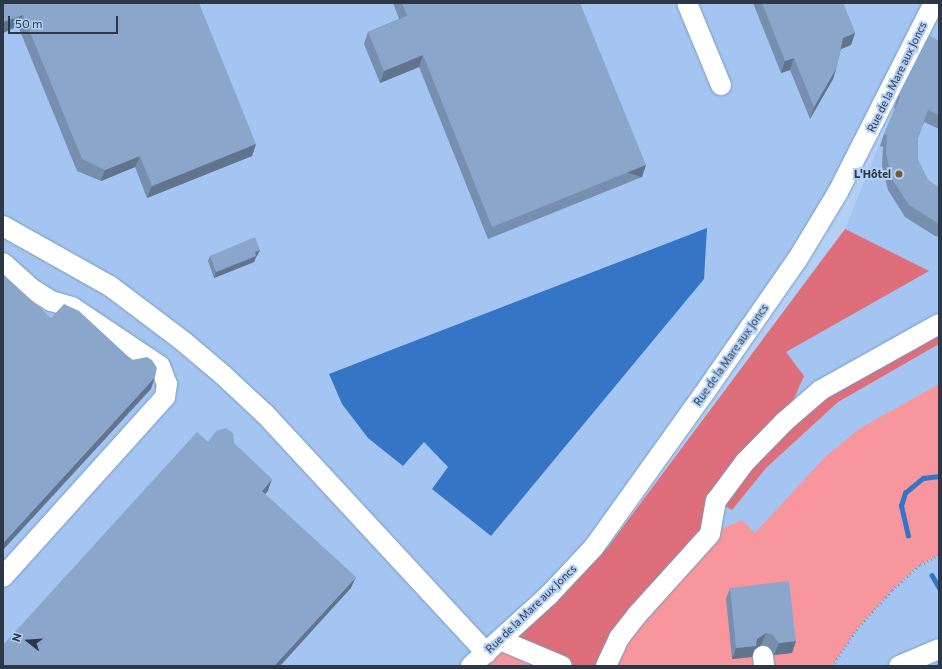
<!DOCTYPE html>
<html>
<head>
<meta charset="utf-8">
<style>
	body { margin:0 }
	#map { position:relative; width:942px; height:669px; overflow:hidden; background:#b2d0f6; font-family:Commissioner,sans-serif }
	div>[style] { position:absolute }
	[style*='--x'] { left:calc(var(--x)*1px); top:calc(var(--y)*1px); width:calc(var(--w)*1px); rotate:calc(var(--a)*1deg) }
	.built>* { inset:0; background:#a4c5f1 }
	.green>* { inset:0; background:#f7969d }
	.forest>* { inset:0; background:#de6e79 }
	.water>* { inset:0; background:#3475c5 }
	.stream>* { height:4.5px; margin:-2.25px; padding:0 2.25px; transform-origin:2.25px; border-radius:2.25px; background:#3475c5 }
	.path>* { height:2.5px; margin-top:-1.25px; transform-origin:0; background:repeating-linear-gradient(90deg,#8097b5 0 1px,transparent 0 4px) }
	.roads { filter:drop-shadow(0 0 1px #7d99bd) drop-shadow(0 0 1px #7d99bd) }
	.minor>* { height:20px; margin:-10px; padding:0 10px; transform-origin:10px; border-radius:10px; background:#fff }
	.wall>* { inset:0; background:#778faf }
	.shaded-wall>* { inset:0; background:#61748e; transform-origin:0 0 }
	.building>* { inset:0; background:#8aa6cb }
	.dots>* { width:11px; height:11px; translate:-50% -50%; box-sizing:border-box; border:2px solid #b2d0f6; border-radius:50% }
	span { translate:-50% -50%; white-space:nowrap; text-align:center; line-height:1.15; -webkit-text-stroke:4px #b2d0f6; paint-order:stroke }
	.street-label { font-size:11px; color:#2c3847 }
	.poi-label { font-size:11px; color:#2c3847; font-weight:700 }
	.right { translate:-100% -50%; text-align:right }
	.frame { position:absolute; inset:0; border:4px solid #2c3847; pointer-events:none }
	.north { position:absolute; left:8px; top:621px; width:40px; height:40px; -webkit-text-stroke:3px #b2d0f6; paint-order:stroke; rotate:287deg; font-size:11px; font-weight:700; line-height:16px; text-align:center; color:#2c3847 }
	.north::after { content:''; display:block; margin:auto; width:14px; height:18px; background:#2c3847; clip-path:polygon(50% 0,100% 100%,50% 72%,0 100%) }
	.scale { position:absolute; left:8px; top:16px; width:110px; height:18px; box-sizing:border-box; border:2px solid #2c3847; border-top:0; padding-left:5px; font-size:12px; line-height:14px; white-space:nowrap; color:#2c3847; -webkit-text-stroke:3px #b2d0f6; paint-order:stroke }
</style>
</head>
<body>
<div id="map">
	<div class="built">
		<i style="clip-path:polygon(3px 3px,934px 3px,861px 149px,619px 515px,471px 666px,3px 666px)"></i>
		<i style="clip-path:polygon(939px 16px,939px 666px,485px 666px,608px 547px,845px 229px,894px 108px)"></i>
	</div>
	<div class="green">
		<i style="clip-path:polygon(939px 384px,939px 555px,919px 565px,892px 590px,856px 630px,832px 666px,606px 666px,710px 534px,742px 520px,755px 533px,824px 458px,859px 429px)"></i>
		<i style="clip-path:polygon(509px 645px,562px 666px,485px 666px)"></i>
	</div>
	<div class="forest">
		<i style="clip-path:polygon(845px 229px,929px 271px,786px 352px,804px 376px,784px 421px,939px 324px,939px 344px,838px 402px,766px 468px,732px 510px,716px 501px,710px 534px,606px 666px,562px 666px,509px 645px,608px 547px)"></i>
	</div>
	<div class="water">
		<i style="clip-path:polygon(707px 228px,704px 279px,491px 536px,432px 489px,448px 467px,424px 442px,403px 466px,368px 438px,342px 404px,329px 374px)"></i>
	</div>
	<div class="stream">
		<i style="--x:908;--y:536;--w:31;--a:-103"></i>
		<i style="--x:901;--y:506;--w:14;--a:-73"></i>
		<i style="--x:905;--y:493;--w:23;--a:-40"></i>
		<i style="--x:923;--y:478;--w:16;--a:-7"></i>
		<i style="--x:932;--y:575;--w:14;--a:60"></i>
	</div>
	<div class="path">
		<i style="--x:832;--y:666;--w:43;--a:-56.3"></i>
		<i style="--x:856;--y:630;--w:54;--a:-48"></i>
		<i style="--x:892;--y:590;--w:38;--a:-42"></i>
		<i style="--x:920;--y:565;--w:21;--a:-28"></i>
	</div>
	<div class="roads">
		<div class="minor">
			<i style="--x:687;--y:3;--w:89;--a:67.5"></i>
			<i style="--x:3;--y:226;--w:123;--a:29.3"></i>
			<i style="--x:110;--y:286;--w:93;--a:37.1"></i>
			<i style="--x:184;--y:342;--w:51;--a:40.2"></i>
			<i style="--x:223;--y:375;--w:57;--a:42.9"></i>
			<i style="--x:265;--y:414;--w:326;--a:47.2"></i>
			<i style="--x:3;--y:263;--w:39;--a:42"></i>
			<i style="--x:32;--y:289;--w:22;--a:32"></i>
			<i style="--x:51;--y:301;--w:22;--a:16"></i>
			<i style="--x:72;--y:307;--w:106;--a:33.8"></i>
			<i style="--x:160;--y:366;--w:19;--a:69"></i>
			<i style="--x:167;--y:384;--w:13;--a:99"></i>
			<i style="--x:165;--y:397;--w:242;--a:132"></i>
			<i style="--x:500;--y:640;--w:67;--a:22.8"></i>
			<i style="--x:763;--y:656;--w:10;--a:84"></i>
			<i style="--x:471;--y:666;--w:105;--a:-42.3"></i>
			<i style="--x:549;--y:595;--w:66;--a:-46.8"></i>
			<i style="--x:594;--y:547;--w:187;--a:-54.4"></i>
			<i style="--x:703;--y:395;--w:165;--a:-55.2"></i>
			<i style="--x:797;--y:260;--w:79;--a:-58.9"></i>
			<i style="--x:838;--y:192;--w:212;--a:-63.1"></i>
			<i style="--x:606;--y:666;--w:31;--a:-65"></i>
			<i style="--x:619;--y:638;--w:28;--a:-52"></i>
			<i style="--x:636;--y:616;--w:110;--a:-47.9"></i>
			<i style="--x:710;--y:534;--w:34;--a:-80"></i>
			<i style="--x:716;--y:501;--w:49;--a:-53.4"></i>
			<i style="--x:745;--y:462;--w:56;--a:-45.7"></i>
			<i style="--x:784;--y:422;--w:49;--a:-40.9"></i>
			<i style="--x:821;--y:390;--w:135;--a:-29.2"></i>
			<i style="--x:899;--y:666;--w:43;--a:-23"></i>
		</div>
	</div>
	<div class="wall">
		<i style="clip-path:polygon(3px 3px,256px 144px,252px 156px,147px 198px,135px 167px,101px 181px,77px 171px,18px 26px,3px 33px)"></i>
		<i style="clip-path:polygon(393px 3px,580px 3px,642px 177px,488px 239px,419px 67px,380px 83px,364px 44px,368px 32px,399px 19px)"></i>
		<i style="clip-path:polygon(753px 3px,843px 3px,855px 33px,851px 45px,841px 49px,833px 79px,810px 119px,790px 70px,781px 73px)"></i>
		<i style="clip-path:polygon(939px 41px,939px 129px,924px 122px,918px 138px,918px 160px,928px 180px,939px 188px,939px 237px,935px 236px,905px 217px,888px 190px,882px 166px,883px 147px,880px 146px,884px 134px,895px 109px,894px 108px,898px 96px)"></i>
		<i style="clip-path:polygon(260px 250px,254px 262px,214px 278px,208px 261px,210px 256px)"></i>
		<i style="clip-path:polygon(730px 588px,796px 641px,792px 653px,774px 655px,768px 646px,761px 645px,754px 650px,752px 657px,732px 659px,726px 599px)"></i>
	</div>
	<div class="shaded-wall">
		<i style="clip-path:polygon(23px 15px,18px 26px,3px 33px,3px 22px)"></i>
		<i style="clip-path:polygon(855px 33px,851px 45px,839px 50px,843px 38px)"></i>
		<i style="clip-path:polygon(423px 55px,419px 67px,380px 83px,384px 71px)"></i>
		<i style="clip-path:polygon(794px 58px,790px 70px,781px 73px,785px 61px)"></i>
		<i style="clip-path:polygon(837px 67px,833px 79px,810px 119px,814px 107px)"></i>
		<i style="clip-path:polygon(256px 144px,252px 156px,147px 198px,152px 186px)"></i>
		<i style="clip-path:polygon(140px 156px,135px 167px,101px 181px,105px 170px)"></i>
		<i style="left:646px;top:165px;width:13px;height:166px;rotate:108deg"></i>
		<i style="clip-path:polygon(260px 250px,257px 256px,252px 258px,255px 252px)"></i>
		<i style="clip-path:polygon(256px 256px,254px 262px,214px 278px,216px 272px)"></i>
		<i style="clip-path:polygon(155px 377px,151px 389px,3px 550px,3px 543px)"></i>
		<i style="clip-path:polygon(272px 479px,268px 491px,257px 503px,262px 491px)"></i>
		<i style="clip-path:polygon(356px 577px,351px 588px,280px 666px,274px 666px)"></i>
		<i style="clip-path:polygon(766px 633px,761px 645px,754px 650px,752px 657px,732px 659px,736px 648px,757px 639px)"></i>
		<i style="clip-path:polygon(796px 641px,792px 653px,774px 655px,779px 643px)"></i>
	</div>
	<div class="building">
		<i style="clip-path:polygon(3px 3px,199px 3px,256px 144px,152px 186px,140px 156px,105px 170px,82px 159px,23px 15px,3px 22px)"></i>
		<i style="clip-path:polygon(402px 3px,580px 3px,646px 165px,492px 227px,423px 55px,384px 71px,368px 32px,407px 16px)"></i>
		<i style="clip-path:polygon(762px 3px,843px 3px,855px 33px,843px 38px,837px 67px,814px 107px,794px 58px,785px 61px)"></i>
		<i style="clip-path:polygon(929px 35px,939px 41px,939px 115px,928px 110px,918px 138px,918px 160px,928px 180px,939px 188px,939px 224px,909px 205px,892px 179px,886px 154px,887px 135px,884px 134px,900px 97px,898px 96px)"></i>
		<i style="clip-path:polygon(255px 237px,260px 250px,255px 252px,256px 256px,216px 272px,210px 256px)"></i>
		<i style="clip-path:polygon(3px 274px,51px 318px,64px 304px,79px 311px,132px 360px,147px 357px,152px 360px,157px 368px,155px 377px,3px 543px)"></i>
		<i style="clip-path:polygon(226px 428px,233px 433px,234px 443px,272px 479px,262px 491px,356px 577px,274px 666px,3px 666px,3px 645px,197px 432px,208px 442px,216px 431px)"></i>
		<i style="clip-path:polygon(789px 581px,796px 641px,779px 643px,772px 634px,766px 633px,757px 639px,756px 646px,736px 648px,730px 588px)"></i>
		<i style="clip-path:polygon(939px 663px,939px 666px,933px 666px)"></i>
	</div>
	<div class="dots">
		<i style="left:899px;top:174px;background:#77592d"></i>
	</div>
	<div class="street-label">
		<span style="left:897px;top:77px;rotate:-64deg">Rue de la Mare aux Joncs</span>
		<span style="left:731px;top:355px;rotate:-55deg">Rue de la Mare aux Joncs</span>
		<span style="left:531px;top:609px;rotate:-44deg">Rue de la Mare aux Joncs</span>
	</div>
	<div class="poi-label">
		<span class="right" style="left:891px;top:174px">L'Hôtel</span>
	</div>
	<div class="frame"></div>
	<div class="north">N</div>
	<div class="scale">50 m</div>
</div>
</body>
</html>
